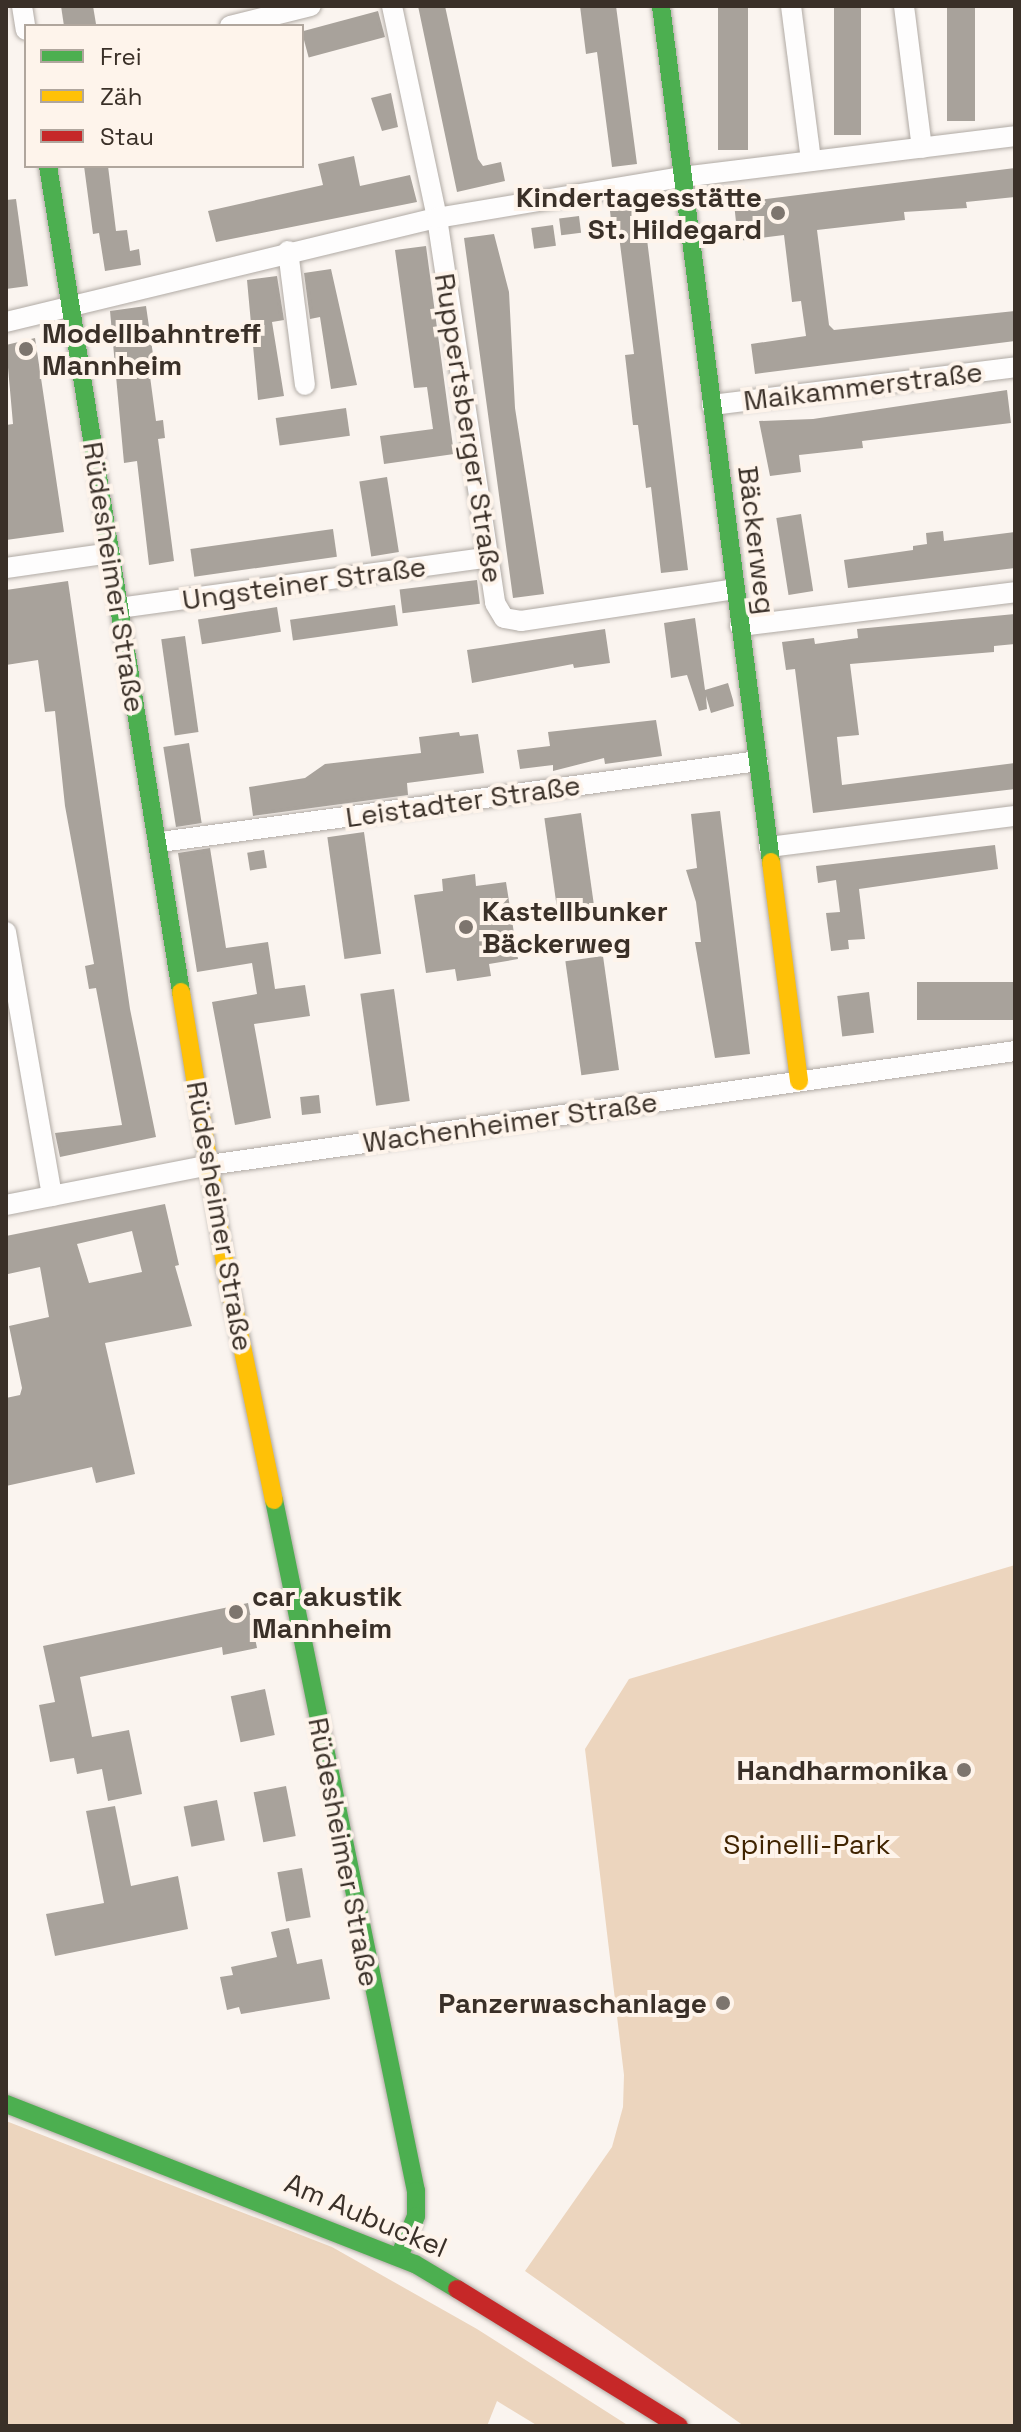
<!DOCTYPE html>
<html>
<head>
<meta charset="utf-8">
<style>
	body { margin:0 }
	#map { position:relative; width:1021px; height:2432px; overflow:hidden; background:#faf4ef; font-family:"Space Grotesk",sans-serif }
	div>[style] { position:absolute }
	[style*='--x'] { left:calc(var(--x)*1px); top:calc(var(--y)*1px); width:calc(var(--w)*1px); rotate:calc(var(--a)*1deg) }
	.green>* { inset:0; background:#ecd5be }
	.building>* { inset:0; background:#a8a29b; transform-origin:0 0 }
	.roads { filter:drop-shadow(0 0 2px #b0aaa4) drop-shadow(0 0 2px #b0aaa4) }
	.street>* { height:20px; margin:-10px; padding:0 10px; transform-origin:10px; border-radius:10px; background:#fefdfd }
	.fast>* { height:18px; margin:-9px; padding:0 9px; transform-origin:9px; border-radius:9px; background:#4caf50 }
	.slow>* { height:18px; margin:-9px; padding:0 9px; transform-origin:9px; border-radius:9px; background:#ffc107 }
	.jam>* { height:18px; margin:-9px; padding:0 9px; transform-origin:9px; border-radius:9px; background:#c62828 }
	.dots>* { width:22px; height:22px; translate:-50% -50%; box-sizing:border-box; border:4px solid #fef4eb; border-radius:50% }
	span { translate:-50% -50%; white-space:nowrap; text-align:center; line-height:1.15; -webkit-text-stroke:8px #fef4eb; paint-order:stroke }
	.poi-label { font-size:28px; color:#3a3028; font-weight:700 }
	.right { translate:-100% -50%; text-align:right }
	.left { translate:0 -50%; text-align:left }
	.street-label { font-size:28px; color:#3a3028 }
	.park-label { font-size:28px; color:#3f2300 }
	.frame { position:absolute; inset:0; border:8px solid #3a3028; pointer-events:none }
	.legend { position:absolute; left:24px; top:24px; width:280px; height:144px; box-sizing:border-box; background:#fef4eb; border:2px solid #b0a69d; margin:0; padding:10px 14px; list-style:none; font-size:24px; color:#3a3028 }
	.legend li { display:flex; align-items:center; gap:16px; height:40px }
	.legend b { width:40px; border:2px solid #b0a69d }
</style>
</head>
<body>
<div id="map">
	<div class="green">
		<i style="clip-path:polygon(1015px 1565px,1015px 2426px,744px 2426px,525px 2271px,612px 2147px,623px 2107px,624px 2075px,585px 1749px,629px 1679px)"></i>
		<i style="clip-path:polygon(6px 2121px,332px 2247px,477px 2329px,629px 2426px,538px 2426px,497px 2401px,487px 2426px,6px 2426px)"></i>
	</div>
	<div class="building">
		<i style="clip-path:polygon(61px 6px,93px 6px,96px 24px,64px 26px)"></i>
		<i style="clip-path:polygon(418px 6px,445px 6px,478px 159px,483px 166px,501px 162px,505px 181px,457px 192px)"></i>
		<i style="clip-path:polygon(580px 6px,616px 6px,637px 164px,612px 167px,597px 52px,586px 54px)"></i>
		<i style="left:718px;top:6px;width:30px;height:144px"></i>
		<i style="left:834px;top:6px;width:27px;height:129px"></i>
		<i style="left:947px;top:6px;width:28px;height:115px"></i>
		<i style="left:378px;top:11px;width:27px;height:79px;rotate:75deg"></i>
		<i style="clip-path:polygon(391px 93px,398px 127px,382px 131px,371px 98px)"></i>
		<i style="clip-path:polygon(354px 156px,360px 186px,410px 175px,417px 202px,216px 242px,208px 211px,323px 185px,318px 164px)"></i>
		<i style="clip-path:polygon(84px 166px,108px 166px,116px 231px,127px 230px,130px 251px,139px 249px,141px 265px,105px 271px,99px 233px,93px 234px)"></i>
		<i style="clip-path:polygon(1015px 168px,1015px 197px,966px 202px,967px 208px,904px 212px,905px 220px,817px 230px,829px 325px,834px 330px,1015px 311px,1015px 341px,755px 374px,751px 344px,806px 336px,801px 301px,792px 302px,784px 235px,738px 241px,734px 203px)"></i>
		<i style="clip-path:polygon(16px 199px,28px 286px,6px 289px,6px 200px)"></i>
		<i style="clip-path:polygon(643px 207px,688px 570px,661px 573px,651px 487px,646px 488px,638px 425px,633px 425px,625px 355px,634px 354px,618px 228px,612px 229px,610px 211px)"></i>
		<i style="left:579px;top:216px;width:17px;height:20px;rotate:83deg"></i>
		<i style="left:553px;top:225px;width:21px;height:22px;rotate:82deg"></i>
		<i style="clip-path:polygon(494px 234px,509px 292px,515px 408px,544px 594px,513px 598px,464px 238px)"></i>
		<i style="clip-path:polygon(426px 246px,454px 454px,384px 464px,380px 436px,433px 429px,427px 387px,414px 388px,395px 250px)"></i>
		<i style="clip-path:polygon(331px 269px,357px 385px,331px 389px,320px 317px,310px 319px,304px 273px)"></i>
		<i style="clip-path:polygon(277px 276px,284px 320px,272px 322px,284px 396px,258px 400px,247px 280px)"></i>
		<i style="clip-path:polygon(146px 306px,155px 368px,149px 369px,156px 421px,163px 420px,165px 438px,158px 439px,174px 561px,149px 565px,137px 461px,124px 463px,110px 311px)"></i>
		<i style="clip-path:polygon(35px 338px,64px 532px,6px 540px,6px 425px,13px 424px,6px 345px)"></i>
		<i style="clip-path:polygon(1007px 390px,1011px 423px,862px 441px,863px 448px,799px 455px,801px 472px,770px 476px,759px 421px,813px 419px)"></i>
		<i style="left:346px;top:408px;width:28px;height:71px;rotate:82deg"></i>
		<i style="left:387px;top:477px;width:76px;height:28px;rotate:81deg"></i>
		<i style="left:801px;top:514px;width:78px;height:25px;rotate:81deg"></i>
		<i style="left:333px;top:529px;width:28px;height:144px;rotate:82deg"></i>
		<i style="clip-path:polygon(943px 531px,944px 541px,1015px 532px,1015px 568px,848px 588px,844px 560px,913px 550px,913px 546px,927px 544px,926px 533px)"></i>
		<i style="left:477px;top:580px;width:24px;height:78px;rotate:83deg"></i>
		<i style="clip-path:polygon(68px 581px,130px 1009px,156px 1137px,60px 1157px,55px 1133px,122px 1125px,96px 988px,89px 989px,85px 966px,94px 964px,65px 806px,55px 711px,45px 712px,38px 660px,6px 665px,6px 590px)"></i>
		<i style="left:395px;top:605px;width:21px;height:106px;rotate:82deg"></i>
		<i style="left:277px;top:607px;width:25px;height:80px;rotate:81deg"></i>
		<i style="clip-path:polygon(1015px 614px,1015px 644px,994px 646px,994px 652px,850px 664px,859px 735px,837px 737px,842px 785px,1015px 763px,1015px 789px,813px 813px,795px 669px,786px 670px,782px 642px,814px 638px,815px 644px,858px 638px,857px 629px)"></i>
		<i style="clip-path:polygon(695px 618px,705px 690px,728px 683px,733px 700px,734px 706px,711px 713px,706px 696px,707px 709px,699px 711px,687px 675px,671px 678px,664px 623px)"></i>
		<i style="clip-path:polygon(605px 629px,610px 663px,574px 668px,573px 664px,472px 683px,467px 650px)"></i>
		<i style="left:185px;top:636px;width:97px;height:24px;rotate:82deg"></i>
		<i style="clip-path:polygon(656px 720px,662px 756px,605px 764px,604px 758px,553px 771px,553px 765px,520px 769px,517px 750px,550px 746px,548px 732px)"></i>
		<i style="clip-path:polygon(459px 732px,460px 736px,478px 734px,484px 773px,407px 783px,408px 795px,253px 816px,249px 787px,305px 778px,325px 764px,421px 753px,419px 737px)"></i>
		<i style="left:189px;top:743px;width:81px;height:26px;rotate:81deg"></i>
		<i style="clip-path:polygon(720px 811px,750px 1054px,715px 1058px,695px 942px,701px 942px,696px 902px,686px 870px,697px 868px,691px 814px)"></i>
		<i style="left:581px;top:813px;width:103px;height:37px;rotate:82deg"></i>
		<i style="left:364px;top:832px;width:123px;height:37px;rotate:82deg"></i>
		<i style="clip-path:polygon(995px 845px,998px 869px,859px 889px,865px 939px,848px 940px,849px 949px,831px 951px,826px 913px,840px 912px,836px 880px,818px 883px,816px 866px)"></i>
		<i style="clip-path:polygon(210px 848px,226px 948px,268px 942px,275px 989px,305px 985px,310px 1016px,254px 1024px,271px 1118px,235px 1125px,212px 1002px,257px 994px,252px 963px,197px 972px,178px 853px)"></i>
		<i style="left:264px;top:850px;width:18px;height:17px;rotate:81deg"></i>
		<i style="clip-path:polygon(475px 874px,476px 886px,506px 882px,518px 959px,489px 964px,491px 976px,457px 981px,455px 969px,426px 973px,414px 895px,443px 891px,442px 879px)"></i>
		<i style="left:603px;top:956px;width:115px;height:38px;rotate:82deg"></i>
		<i style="left:1015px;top:982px;width:38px;height:98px;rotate:90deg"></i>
		<i style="left:394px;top:989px;width:113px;height:34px;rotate:82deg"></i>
		<i style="left:869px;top:992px;width:41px;height:32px;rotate:83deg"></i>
		<i style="left:319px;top:1095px;width:18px;height:19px;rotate:84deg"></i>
		<i style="clip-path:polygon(evenodd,165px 1204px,179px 1265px,175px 1266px,192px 1326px,105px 1343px,135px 1474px,96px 1483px,92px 1467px,6px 1486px,6px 1398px,20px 1395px,22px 1388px,9px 1326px,49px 1317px,40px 1267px,8px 1274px,6px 1236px,165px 1204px,132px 1231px,142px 1272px,89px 1283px,77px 1244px,132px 1231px)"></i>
		<i style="clip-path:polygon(248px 1603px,257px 1648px,223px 1655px,222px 1647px,80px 1677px,92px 1737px,129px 1730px,142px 1794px,108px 1801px,102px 1769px,77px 1774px,74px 1758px,50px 1762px,39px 1705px,55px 1702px,43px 1646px)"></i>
		<i style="left:265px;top:1689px;width:47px;height:35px;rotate:78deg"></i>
		<i style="left:286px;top:1786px;width:51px;height:33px;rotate:79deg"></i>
		<i style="left:217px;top:1800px;width:41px;height:34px;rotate:79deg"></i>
		<i style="clip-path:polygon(115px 1806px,131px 1886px,178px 1876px,188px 1929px,55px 1956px,46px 1914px,104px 1903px,86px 1811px)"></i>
		<i style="left:302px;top:1868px;width:50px;height:25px;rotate:80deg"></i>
		<i style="clip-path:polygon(289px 1928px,297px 1964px,322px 1959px,330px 1999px,241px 2014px,239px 2007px,227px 2010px,220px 1977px,233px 1975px,231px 1967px,277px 1957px,271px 1932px)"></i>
	</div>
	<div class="roads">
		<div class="street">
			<i style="--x:22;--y:6;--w:24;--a:81"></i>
			<i style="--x:392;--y:6;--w:217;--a:78"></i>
			<i style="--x:437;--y:218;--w:389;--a:81.4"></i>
			<i style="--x:495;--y:603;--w:17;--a:59"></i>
			<i style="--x:504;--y:618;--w:17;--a:10"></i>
			<i style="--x:521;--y:621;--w:216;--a:-8.5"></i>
			<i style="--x:791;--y:6;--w:156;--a:82.6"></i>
			<i style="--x:904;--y:6;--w:143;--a:82.8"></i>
			<i style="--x:230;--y:26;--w:83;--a:-13.9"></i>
			<i style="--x:288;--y:251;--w:135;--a:82.8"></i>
			<i style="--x:6;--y:322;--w:443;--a:-13.6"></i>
			<i style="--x:437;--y:218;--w:248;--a:-9.5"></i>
			<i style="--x:682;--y:177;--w:336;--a:-7"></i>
			<i style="--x:712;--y:405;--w:305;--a:-7.1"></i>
			<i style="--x:6;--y:568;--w:105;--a:-8.2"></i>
			<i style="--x:119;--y:608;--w:373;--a:-7.8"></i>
			<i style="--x:740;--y:626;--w:277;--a:-7"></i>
			<i style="--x:168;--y:841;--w:595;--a:-7.72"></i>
			<i style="--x:769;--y:847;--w:248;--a:-7.2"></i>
			<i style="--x:6;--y:932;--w:268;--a:80.1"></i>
			<i style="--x:6;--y:1205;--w:207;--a:-11.1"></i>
			<i style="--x:209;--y:1165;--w:814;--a:-8.05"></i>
		</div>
		<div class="fast">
			<i style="--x:661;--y:6;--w:863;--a:82.68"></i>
			<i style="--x:48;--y:166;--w:837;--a:80.85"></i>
			<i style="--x:274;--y:1500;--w:705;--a:78.39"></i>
			<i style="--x:416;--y:2191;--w:25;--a:90"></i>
			<i style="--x:416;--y:2216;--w:44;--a:112.5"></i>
			<i style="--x:6;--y:2104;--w:439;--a:21.4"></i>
			<i style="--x:415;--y:2264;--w:49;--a:30.8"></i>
		</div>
		<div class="slow">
			<i style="--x:771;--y:862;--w:221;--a:82.7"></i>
			<i style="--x:181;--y:992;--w:276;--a:80.8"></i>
			<i style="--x:225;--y:1264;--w:241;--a:78.3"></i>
		</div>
		<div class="jam">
			<i style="--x:457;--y:2289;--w:261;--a:31.7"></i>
		</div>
	</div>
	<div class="dots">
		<i style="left:778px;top:213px;background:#7d756e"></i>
		<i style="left:26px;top:349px;background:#7d756e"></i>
		<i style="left:466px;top:927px;background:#7d756e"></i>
		<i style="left:236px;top:1612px;background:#7d756e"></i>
		<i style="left:964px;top:1770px;background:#7d756e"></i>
		<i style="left:723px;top:2003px;background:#7d756e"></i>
	</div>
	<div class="poi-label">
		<span class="right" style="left:762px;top:213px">Kindertagesstätte<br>St. Hildegard</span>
		<span class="left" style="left:42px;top:349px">Modellbahntreff<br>Mannheim</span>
		<span class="left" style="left:482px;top:927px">Kastellbunker<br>Bäckerweg</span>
		<span class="left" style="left:252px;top:1612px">car akustik<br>Mannheim</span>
		<span class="right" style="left:948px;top:1770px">Handharmonika</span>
		<span class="right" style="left:707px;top:2003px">Panzerwaschanlage</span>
	</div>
	<div class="street-label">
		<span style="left:863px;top:386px;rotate:-7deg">Maikammerstraße</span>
		<span style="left:469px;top:428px;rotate:81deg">Ruppertsberger Straße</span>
		<span style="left:757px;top:540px;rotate:83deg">Bäckerweg</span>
		<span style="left:114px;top:577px;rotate:81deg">Rüdesheimer Straße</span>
		<span style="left:304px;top:583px;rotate:-8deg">Ungsteiner Straße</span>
		<span style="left:463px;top:801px;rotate:-8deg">Leistadter Straße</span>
		<span style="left:510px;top:1122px;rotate:-8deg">Wachenheimer Straße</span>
		<span style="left:220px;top:1216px;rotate:80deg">Rüdesheimer Straße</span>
		<span style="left:344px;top:1852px;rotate:79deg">Rüdesheimer Straße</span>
		<span style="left:366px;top:2215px;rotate:23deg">Am Aubuckel</span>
	</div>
	<div class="park-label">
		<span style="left:807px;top:1844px">Spinelli-Park</span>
	</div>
	<div class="frame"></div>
	<ul class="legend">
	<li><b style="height:10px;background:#4caf50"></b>Frei</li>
	<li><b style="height:10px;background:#ffc107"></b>Zäh</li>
	<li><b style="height:10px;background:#c62828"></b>Stau</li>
	</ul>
</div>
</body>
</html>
